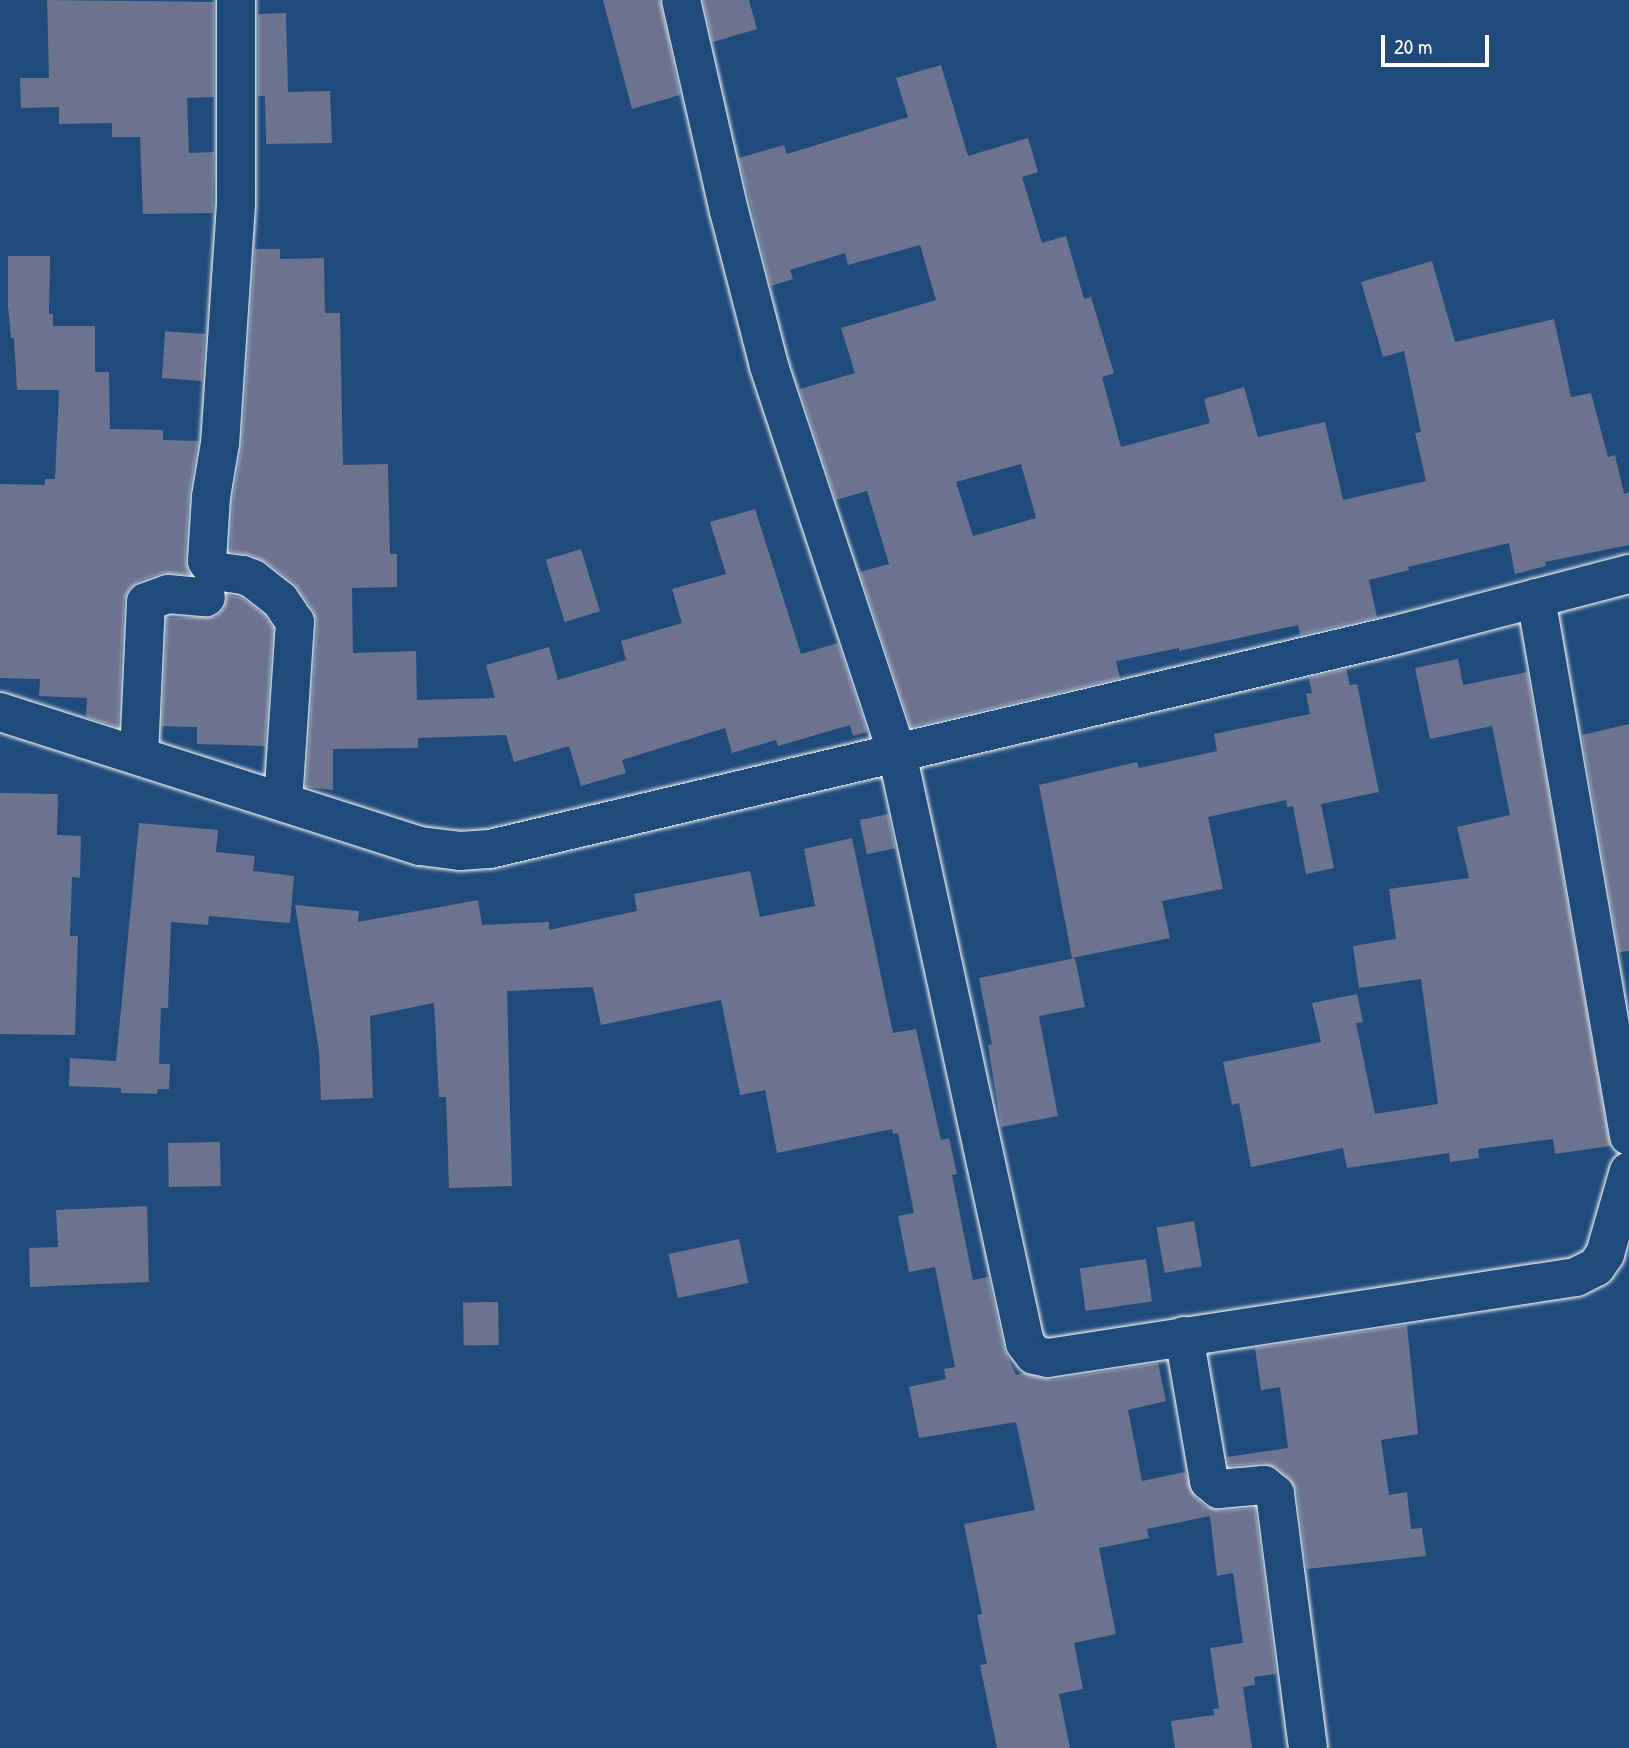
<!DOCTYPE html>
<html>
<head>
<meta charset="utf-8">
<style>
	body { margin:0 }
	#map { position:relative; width:1629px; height:1748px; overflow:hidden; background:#1f4a7a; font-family:"Patrick Hand",sans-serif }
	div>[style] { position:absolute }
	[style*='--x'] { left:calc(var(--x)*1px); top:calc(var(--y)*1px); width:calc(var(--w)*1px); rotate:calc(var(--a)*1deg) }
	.building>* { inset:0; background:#6c738f; transform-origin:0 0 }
	.roads { filter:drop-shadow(0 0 2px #fff) drop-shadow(0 0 2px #fff) }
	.minor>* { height:38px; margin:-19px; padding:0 19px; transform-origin:19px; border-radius:19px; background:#1f4a7a }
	span { translate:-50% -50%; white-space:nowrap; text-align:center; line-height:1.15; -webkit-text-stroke:5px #1f4a7a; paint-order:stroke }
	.scale { position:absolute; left:1381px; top:35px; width:108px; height:32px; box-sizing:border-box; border:4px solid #fff; border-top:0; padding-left:9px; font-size:21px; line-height:24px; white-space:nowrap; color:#fff; -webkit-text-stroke:5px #1f4a7a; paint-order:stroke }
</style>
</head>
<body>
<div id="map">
	<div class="building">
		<i style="clip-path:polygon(47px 0,214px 2px,214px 97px,187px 98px,189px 153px,214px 152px,213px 213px,143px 214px,140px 137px,112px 137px,112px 123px,59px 124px,59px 107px,21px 108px,20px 78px,49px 78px)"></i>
		<i style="clip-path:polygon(603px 0,660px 0,680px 95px,632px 109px)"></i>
		<i style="clip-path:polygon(703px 0,749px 0,757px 29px,713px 42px)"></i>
		<i style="clip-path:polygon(286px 13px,288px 92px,330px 91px,332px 143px,266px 144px,265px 96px,258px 96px,258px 14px)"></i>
		<i style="clip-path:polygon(evenodd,941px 65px,968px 156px,1028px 138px,1038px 172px,1022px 177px,1042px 243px,1066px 236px,1084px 299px,1091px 297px,1114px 373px,1102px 377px,1121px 447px,1210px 423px,1204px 399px,1244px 387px,1258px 437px,1325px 422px,1343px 500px,1426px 481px,1415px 433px,1421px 432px,1404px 351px,1383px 357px,1361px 282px,1432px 261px,1455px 342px,1554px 319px,1571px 397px,1591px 393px,1608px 457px,1615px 455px,1624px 494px,1629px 492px,1629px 545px,1545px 562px,1546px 566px,1515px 574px,1509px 543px,1408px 567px,1409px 570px,1369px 580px,1377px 617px,1300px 635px,1298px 625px,1179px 651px,1179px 648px,1116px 661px,1120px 678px,911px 727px,860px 572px,889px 564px,867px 491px,836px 500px,800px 389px,855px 373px,841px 328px,936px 300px,920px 245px,848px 265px,845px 253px,790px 270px,793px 279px,771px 286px,739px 158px,784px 145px,787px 154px,908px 117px,896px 78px,941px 65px,1021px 464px,1036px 518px,973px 536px,956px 482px,1021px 464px)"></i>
		<i style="clip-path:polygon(255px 249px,280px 249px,280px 259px,324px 258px,325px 313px,340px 313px,343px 465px,388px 464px,390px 554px,397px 554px,397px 587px,352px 588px,353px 653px,416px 651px,417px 700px,495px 698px,486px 665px,549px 647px,558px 680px,626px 660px,621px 641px,682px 623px,672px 589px,726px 574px,710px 522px,755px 509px,801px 654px,838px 643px,867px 732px,853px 736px,850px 725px,778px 746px,776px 740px,732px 753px,725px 728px,622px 760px,626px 773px,581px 786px,569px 746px,514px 762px,506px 735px,418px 738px,418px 748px,333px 749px,333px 790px,306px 787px,317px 623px,313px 610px,294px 583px,266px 562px,251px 555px,230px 551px,233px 499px,242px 444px)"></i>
		<i style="clip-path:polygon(8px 256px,50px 256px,49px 314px,53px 314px,53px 326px,95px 326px,95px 372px,109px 372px,110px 429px,163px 430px,163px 440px,198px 441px,189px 495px,185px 560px,189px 574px,161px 573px,139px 581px,129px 589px,124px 600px,118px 727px,86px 717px,87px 698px,39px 696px,40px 679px,0 678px,0 484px,45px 485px,45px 479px,55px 479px,59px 390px,17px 390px,14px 338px,11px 338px,8px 306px)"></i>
		<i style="left:205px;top:334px;width:47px;height:40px;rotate:94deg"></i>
		<i style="left:581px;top:549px;width:65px;height:37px;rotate:73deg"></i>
		<i style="clip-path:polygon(227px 595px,242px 598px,264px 615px,273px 628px,265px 746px,197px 744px,197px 727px,162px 726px,167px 618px,215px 617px,224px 609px)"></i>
		<i style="clip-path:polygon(1458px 659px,1463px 685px,1527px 672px,1610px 1146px,1555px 1154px,1553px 1139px,1478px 1149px,1479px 1158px,1450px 1162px,1449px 1153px,1347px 1168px,1343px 1148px,1251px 1167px,1239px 1103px,1232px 1105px,1223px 1062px,1321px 1042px,1312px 1003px,1357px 994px,1363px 1022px,1356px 1023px,1375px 1114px,1438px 1104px,1421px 979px,1359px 988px,1353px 946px,1396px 939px,1389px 889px,1469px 878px,1457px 827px,1510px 815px,1492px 726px,1430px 739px,1415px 668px)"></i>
		<i style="clip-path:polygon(1346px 669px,1350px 685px,1357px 684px,1379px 792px,1321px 804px,1334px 868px,1306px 874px,1293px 806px,1287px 807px,1286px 800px,1208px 817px,1223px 889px,1162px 901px,1170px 938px,1072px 958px,1039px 785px,1137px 762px,1139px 768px,1217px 751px,1214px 734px,1310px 714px,1306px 694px,1312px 693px,1309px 678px)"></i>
		<i style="clip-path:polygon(1629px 724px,1629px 951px,1619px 952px,1582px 735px)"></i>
		<i style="clip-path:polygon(0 793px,58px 794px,57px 835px,81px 836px,80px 878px,72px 877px,70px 936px,78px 936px,75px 1035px,0 1034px)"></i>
		<i style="left:888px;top:814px;width:35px;height:29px;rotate:78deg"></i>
		<i style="clip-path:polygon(139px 823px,218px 830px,216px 852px,255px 856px,253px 871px,294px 876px,290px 923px,209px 916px,208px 925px,171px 922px,168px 1008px,161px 1008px,159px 1064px,170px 1064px,169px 1089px,158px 1089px,157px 1094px,121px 1093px,121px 1088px,69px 1086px,70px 1058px,116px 1061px)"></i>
		<i style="clip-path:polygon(852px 838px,893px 1033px,916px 1029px,941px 1140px,949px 1138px,957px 1174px,952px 1175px,973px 1280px,988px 1277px,1004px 1348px,1016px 1375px,1024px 1373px,1051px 1380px,1158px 1363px,1166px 1401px,1128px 1410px,1142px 1481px,1185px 1472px,1195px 1497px,1205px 1506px,1221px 1511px,1255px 1508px,1276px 1674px,1254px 1677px,1255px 1685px,1243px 1687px,1252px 1748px,1175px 1748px,1171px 1721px,1214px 1715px,1213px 1709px,1219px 1708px,1210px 1648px,1243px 1643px,1233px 1573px,1217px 1576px,1210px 1516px,1147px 1529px,1149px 1538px,1099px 1548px,1116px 1634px,1074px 1643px,1083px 1689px,1059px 1694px,1070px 1748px,997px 1748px,980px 1665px,987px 1664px,977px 1615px,982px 1614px,964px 1524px,1035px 1510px,1016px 1422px,919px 1438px,909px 1387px,946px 1379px,944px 1369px,955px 1367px,935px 1267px,909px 1272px,898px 1216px,914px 1213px,898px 1133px,893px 1134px,892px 1129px,777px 1153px,765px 1090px,740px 1095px,721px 1000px,601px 1025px,593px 987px,507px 991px,512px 1186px,449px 1188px,446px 1097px,439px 1097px,434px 1003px,370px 1016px,373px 1098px,321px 1100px,319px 1051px,295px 905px,359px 911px,358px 922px,478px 900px,482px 925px,549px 922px,549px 930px,637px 911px,634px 894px,750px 871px,760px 917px,815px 906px,804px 849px)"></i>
		<i style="clip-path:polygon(1075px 958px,1085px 1007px,1039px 1016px,1058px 1116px,1001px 1127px,988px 1045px,992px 1044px,979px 978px)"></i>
		<i style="left:220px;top:1142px;width:44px;height:52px;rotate:89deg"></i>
		<i style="clip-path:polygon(147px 1206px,149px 1282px,30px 1287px,29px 1248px,58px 1247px,56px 1210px)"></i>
		<i style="left:1194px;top:1221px;width:46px;height:38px;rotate:80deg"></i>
		<i style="left:739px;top:1239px;width:45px;height:72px;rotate:78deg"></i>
		<i style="left:1146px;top:1259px;width:43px;height:67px;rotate:82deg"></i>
		<i style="left:498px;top:1302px;width:43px;height:35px;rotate:89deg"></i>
		<i style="clip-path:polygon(1407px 1325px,1418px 1434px,1381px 1440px,1389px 1495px,1407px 1492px,1411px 1529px,1422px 1528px,1426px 1556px,1307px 1569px,1297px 1491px,1289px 1478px,1277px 1468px,1263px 1463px,1229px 1466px,1227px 1457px,1288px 1448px,1280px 1387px,1261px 1390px,1255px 1348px)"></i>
	</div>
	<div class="roads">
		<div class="minor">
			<i style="--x:236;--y:0;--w:204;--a:90"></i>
			<i style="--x:236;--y:204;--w:240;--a:93.8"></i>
			<i style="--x:220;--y:443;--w:55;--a:99.5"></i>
			<i style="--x:211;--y:497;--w:64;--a:93.6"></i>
			<i style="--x:207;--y:561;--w:12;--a:55"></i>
			<i style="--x:214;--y:571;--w:29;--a:8"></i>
			<i style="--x:243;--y:575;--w:11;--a:22"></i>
			<i style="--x:253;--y:579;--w:34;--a:38"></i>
			<i style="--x:280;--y:600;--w:27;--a:56"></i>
			<i style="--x:295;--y:622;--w:180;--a:93.8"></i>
			<i style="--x:681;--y:0;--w:216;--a:77.2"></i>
			<i style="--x:729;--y:211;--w:160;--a:75.5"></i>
			<i style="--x:769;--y:366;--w:408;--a:71.7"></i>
			<i style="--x:897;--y:753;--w:604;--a:77.76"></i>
			<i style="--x:1025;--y:1343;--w:15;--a:53"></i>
			<i style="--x:1034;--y:1355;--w:14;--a:12"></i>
			<i style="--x:1048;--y:1358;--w:534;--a:-8.72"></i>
			<i style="--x:1576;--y:1277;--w:22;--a:-27"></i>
			<i style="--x:1596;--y:1267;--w:16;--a:-55"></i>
			<i style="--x:1605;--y:1254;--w:86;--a:-73.9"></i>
			<i style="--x:1536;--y:598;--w:546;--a:80.19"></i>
			<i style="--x:0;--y:712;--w:441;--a:17.7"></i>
			<i style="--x:420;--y:846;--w:40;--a:7.1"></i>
			<i style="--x:460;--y:851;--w:30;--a:-4"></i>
			<i style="--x:490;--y:849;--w:927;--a:-13.29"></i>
			<i style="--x:1392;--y:636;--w:245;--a:-14.7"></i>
			<i style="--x:139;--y:756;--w:154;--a:-87.4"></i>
			<i style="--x:146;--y:602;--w:23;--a:-20"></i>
			<i style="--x:168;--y:594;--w:38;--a:5"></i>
			<i style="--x:1184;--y:1336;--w:147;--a:80.2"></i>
			<i style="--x:1209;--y:1481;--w:13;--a:39"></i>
			<i style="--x:1219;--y:1489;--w:45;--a:-5.1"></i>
			<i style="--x:1264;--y:1485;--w:14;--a:39"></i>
			<i style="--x:1275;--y:1494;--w:256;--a:82.6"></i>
		</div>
	</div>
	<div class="scale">20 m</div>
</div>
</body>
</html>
